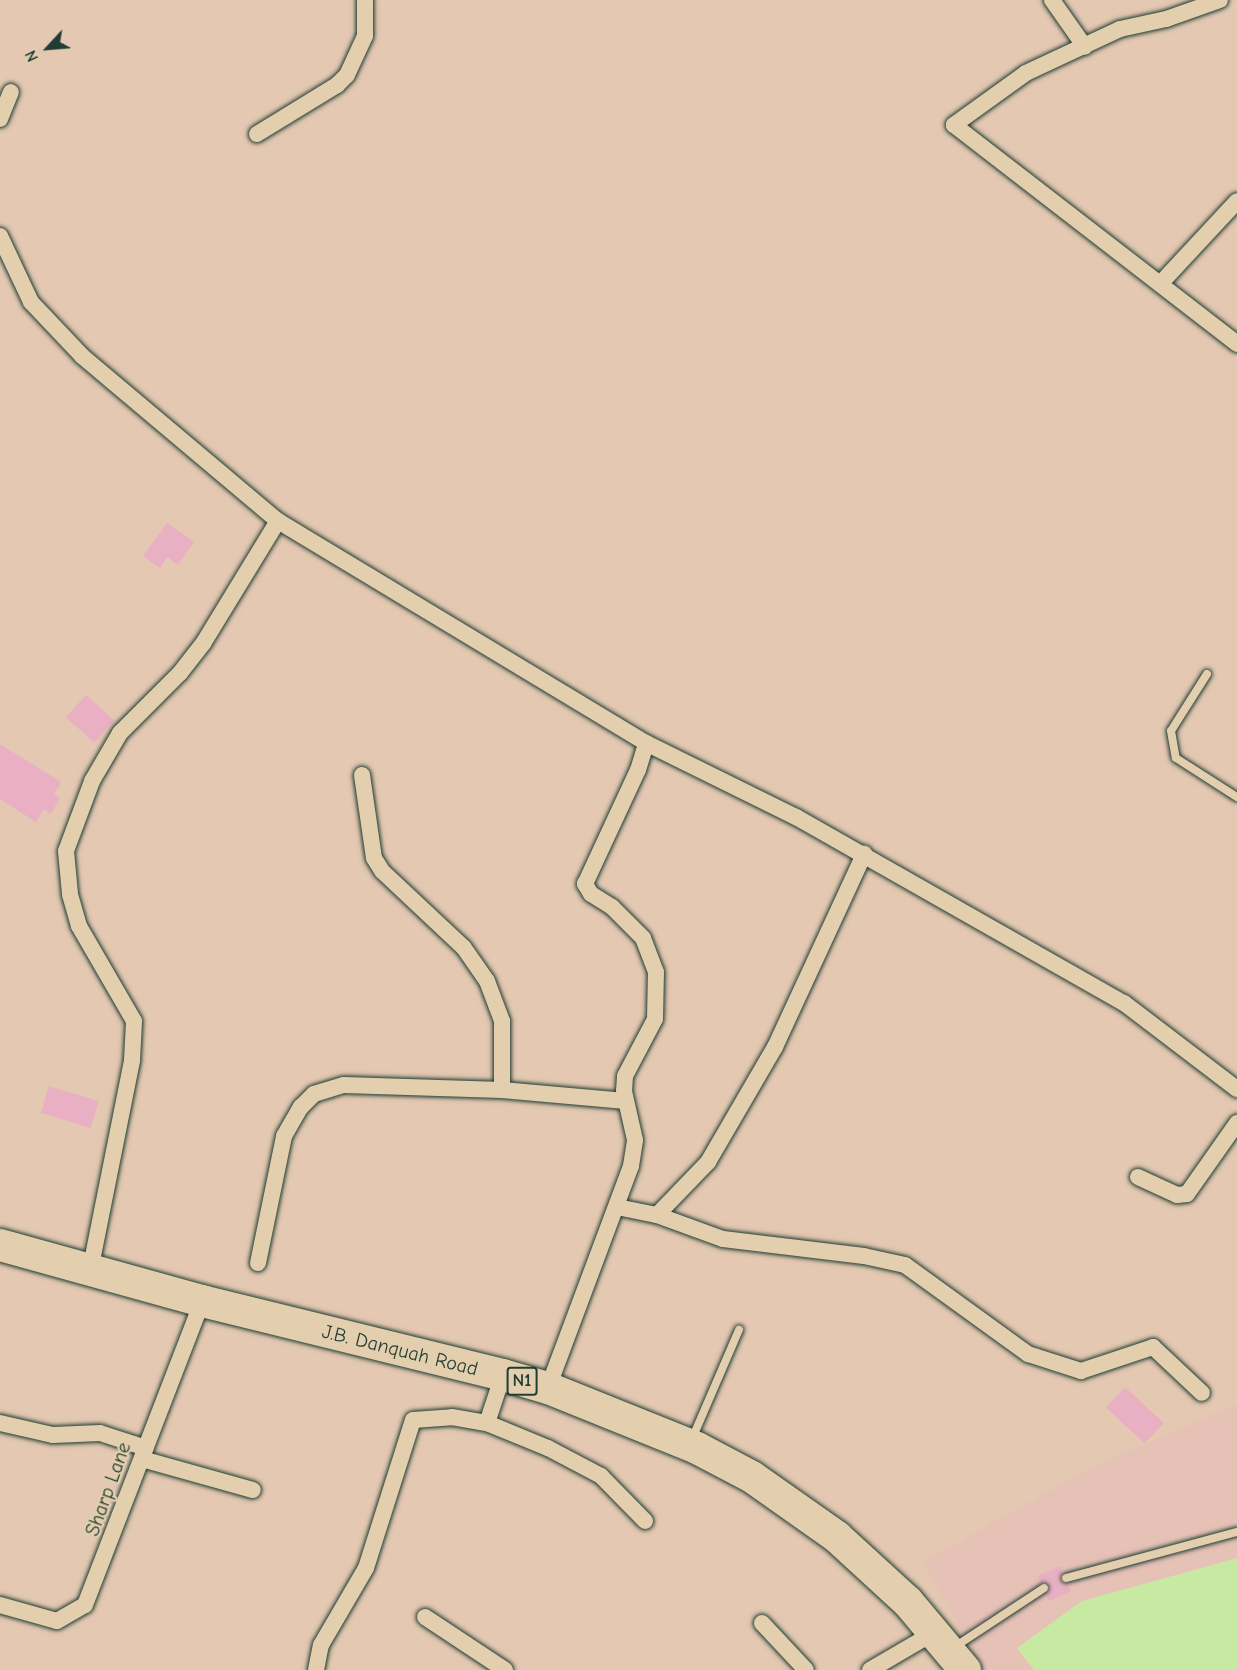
<!DOCTYPE html>
<html>
<head>
<meta charset="utf-8">
<style>
	body { margin:0 }
	#map { position:relative; width:1237px; height:1670px; overflow:hidden; background:#e4c8b1; font-family:"Comic Neue",sans-serif }
	div>[style] { position:absolute }
	[style*='--x'] { left:calc(var(--x)*1px); top:calc(var(--y)*1px); width:calc(var(--w)*1px); rotate:calc(var(--a)*1deg) }
	.built>* { inset:0; background:#e6c1b6 }
	.green>* { inset:0; background:#c8e9a1 }
	.building>* { inset:0; background:#e9b0c3; transform-origin:0 0 }
	.roads { filter:drop-shadow(0 0 2px #1f3d34) drop-shadow(0 0 2px #1f3d34) }
	.lane>* { height:8px; margin:-4px; padding:0 4px; transform-origin:4px; border-radius:4px; background:#e3cead }
	.street>* { height:16px; margin:-8px; padding:0 8px; transform-origin:8px; border-radius:8px; background:#e3cead }
	.highway>* { height:32px; margin:-16px; padding:0 16px; transform-origin:16px; border-radius:16px; background:#e3cead }
	span { translate:-50% -50%; white-space:nowrap; text-align:center; line-height:1.15; -webkit-text-stroke:4.5px #e3cead; paint-order:stroke }
	.shield-label span { padding:2px 4px; background:#e3cead; border:2px solid; border-radius:4px; -webkit-text-stroke-width:0 }
	.shield-label { font-size:18px; color:#1f3d34; font-weight:700 }
	.street-label { font-size:20px; color:#1f3d34 }
	.north { position:absolute; left:18px; top:18px; width:60px; height:60px; -webkit-text-stroke:4px #e3cead; paint-order:stroke; rotate:244deg; font-size:16px; font-weight:700; line-height:24px; text-align:center; color:#1f3d34 }
	.north::after { content:''; display:block; margin:auto; width:21px; height:27px; background:#1f3d34; clip-path:polygon(50% 0,100% 100%,50% 72%,0 100%) }
</style>
</head>
<body>
<div id="map">
	<div class="built">
		<i style="clip-path:polygon(1237px 1404px,1237px 1670px,983px 1670px,923px 1562px,1087px 1470px)"></i>
	</div>
	<div class="green">
		<i style="clip-path:polygon(1237px 1558px,1237px 1670px,1034px 1670px,1017px 1648px,1082px 1601px)"></i>
	</div>
	<div class="building">
		<i style="clip-path:polygon(167px 523px,194px 542px,178px 565px,167px 557px,160px 568px,143px 556px)"></i>
		<i style="left:86px;top:695px;width:38px;height:30px;rotate:42deg"></i>
		<i style="clip-path:polygon(0 744px,61px 782px,54px 794px,60px 798px,51px 814px,44px 809px,36px 822px,0 799px)"></i>
		<i style="left:49px;top:1086px;width:52px;height:28px;rotate:17deg"></i>
		<i style="left:1125px;top:1387px;width:53px;height:28px;rotate:43deg"></i>
		<i style="left:1060px;top:1566px;width:28px;height:24px;rotate:67deg"></i>
	</div>
	<div class="roads">
		<div class="lane">
			<i style="--x:1207;--y:674;--w:67;--a:122.3"></i>
			<i style="--x:1171;--y:731;--w:27;--a:80"></i>
			<i style="--x:1176;--y:758;--w:72;--a:32.6"></i>
			<i style="--x:692;--y:1439;--w:119;--a:-66.7"></i>
			<i style="--x:1066;--y:1578;--w:177;--a:-15.1"></i>
			<i style="--x:953;--y:1648;--w:109;--a:-33.4"></i>
		</div>
		<div class="street">
			<i style="--x:1052;--y:0;--w:57;--a:54.9"></i>
			<i style="--x:1220;--y:0;--w:57;--a:160.6"></i>
			<i style="--x:1166;--y:19;--w:47;--a:167.7"></i>
			<i style="--x:1120;--y:29;--w:104;--a:154.9"></i>
			<i style="--x:1026;--y:73;--w:89;--a:144.2"></i>
			<i style="--x:954;--y:125;--w:358;--a:37.7"></i>
			<i style="--x:0;--y:119;--w:29;--a:-68"></i>
			<i style="--x:257;--y:134;--w:94;--a:-31.5"></i>
			<i style="--x:337;--y:85;--w:14;--a:-45"></i>
			<i style="--x:347;--y:75;--w:43;--a:-65.2"></i>
			<i style="--x:365;--y:36;--w:36;--a:-90"></i>
			<i style="--x:0;--y:236;--w:73;--a:64.8"></i>
			<i style="--x:31;--y:302;--w:74;--a:46.6"></i>
			<i style="--x:82;--y:356;--w:256;--a:40.1"></i>
			<i style="--x:278;--y:521;--w:430;--a:31.1"></i>
			<i style="--x:646;--y:743;--w:167;--a:26.3"></i>
			<i style="--x:796;--y:817;--w:377;--a:29.6"></i>
			<i style="--x:1124;--y:1003;--w:142;--a:37.3"></i>
			<i style="--x:1160;--y:284;--w:113;--a:-47.1"></i>
			<i style="--x:362;--y:775;--w:84;--a:81.8"></i>
			<i style="--x:374;--y:858;--w:15;--a:58"></i>
			<i style="--x:382;--y:871;--w:112;--a:43.2"></i>
			<i style="--x:464;--y:948;--w:40;--a:55.1"></i>
			<i style="--x:487;--y:981;--w:43;--a:69.4"></i>
			<i style="--x:502;--y:1021;--w:69;--a:90"></i>
			<i style="--x:1138;--y:1177;--w:43;--a:24.8"></i>
			<i style="--x:1177;--y:1195;--w:10;--a:-6"></i>
			<i style="--x:1187;--y:1194;--w:87;--a:-54.8"></i>
			<i style="--x:617;--y:1207;--w:41;--a:11.3"></i>
			<i style="--x:657;--y:1215;--w:70;--a:20"></i>
			<i style="--x:723;--y:1239;--w:142;--a:6.9"></i>
			<i style="--x:864;--y:1256;--w:42;--a:12.4"></i>
			<i style="--x:905;--y:1265;--w:152;--a:35.9"></i>
			<i style="--x:1028;--y:1354;--w:56;--a:17.8"></i>
			<i style="--x:1081;--y:1371;--w:76;--a:-18.4"></i>
			<i style="--x:1153;--y:1347;--w:67;--a:43.2"></i>
			<i style="--x:657;--y:1215;--w:74;--a:-46.1"></i>
			<i style="--x:708;--y:1162;--w:133;--a:-59.8"></i>
			<i style="--x:775;--y:1047;--w:213;--a:-65.2"></i>
			<i style="--x:258;--y:1263;--w:130;--a:-78.4"></i>
			<i style="--x:284;--y:1136;--w:34;--a:-60"></i>
			<i style="--x:301;--y:1107;--w:18;--a:-45"></i>
			<i style="--x:314;--y:1094;--w:31;--a:-17"></i>
			<i style="--x:344;--y:1085;--w:158;--a:1.8"></i>
			<i style="--x:502;--y:1090;--w:124;--a:5.1"></i>
			<i style="--x:90;--y:1271;--w:215;--a:-78.7"></i>
			<i style="--x:132;--y:1060;--w:39;--a:-87"></i>
			<i style="--x:134;--y:1021;--w:110;--a:-120.1"></i>
			<i style="--x:79;--y:926;--w:33;--a:-106"></i>
			<i style="--x:70;--y:894;--w:43;--a:-95.3"></i>
			<i style="--x:66;--y:851;--w:75;--a:-69.6"></i>
			<i style="--x:92;--y:781;--w:56;--a:-59.7"></i>
			<i style="--x:120;--y:733;--w:85;--a:-45"></i>
			<i style="--x:180;--y:673;--w:39;--a:-52"></i>
			<i style="--x:204;--y:642;--w:142;--a:-58.6"></i>
			<i style="--x:548;--y:1388;--w:237;--a:-69.5"></i>
			<i style="--x:631;--y:1166;--w:26;--a:-81"></i>
			<i style="--x:635;--y:1140;--w:50;--a:-102.7"></i>
			<i style="--x:624;--y:1091;--w:15;--a:-86"></i>
			<i style="--x:625;--y:1076;--w:64;--a:-62.2"></i>
			<i style="--x:655;--y:1019;--w:47;--a:-88.8"></i>
			<i style="--x:656;--y:972;--w:36;--a:-111"></i>
			<i style="--x:643;--y:938;--w:44;--a:-135"></i>
			<i style="--x:612;--y:907;--w:25;--a:-148"></i>
			<i style="--x:591;--y:894;--w:12;--a:-121"></i>
			<i style="--x:585;--y:884;--w:126;--a:-65.1"></i>
			<i style="--x:638;--y:770;--w:28;--a:-73"></i>
			<i style="--x:0;--y:1423;--w:54;--a:12.8"></i>
			<i style="--x:53;--y:1435;--w:47;--a:-2.4"></i>
			<i style="--x:100;--y:1433;--w:48;--a:18.1"></i>
			<i style="--x:487;--y:1423;--w:51;--a:-71.6"></i>
			<i style="--x:142;--y:1459;--w:115;--a:15.6"></i>
			<i style="--x:0;--y:1605;--w:59;--a:15.7"></i>
			<i style="--x:57;--y:1621;--w:32;--a:-30"></i>
			<i style="--x:85;--y:1605;--w:326;--a:-68.9"></i>
			<i style="--x:425;--y:1617;--w:96;--a:33.5"></i>
			<i style="--x:762;--y:1623;--w:64;--a:46.9"></i>
			<i style="--x:316;--y:1670;--w:25;--a:-79"></i>
			<i style="--x:321;--y:1645;--w:89;--a:-59.7"></i>
			<i style="--x:366;--y:1568;--w:155;--a:-72.4"></i>
			<i style="--x:413;--y:1420;--w:39;--a:-4"></i>
			<i style="--x:452;--y:1417;--w:36;--a:10"></i>
			<i style="--x:487;--y:1423;--w:66;--a:22.3"></i>
			<i style="--x:548;--y:1448;--w:60;--a:27.8"></i>
			<i style="--x:601;--y:1476;--w:63;--a:45.6"></i>
			<i style="--x:870;--y:1670;--w:75;--a:-30.3"></i>
		</div>
		<div class="highway">
			<i style="--x:0;--y:1245;--w:210;--a:15.5"></i>
			<i style="--x:202;--y:1301;--w:310;--a:13.8"></i>
			<i style="--x:503;--y:1375;--w:47;--a:16.1"></i>
			<i style="--x:548;--y:1388;--w:161;--a:21.9"></i>
			<i style="--x:697;--y:1448;--w:62;--a:27.8"></i>
			<i style="--x:752;--y:1477;--w:104;--a:35.2"></i>
			<i style="--x:837;--y:1537;--w:96;--a:42.5"></i>
			<i style="--x:908;--y:1602;--w:89;--a:50"></i>
		</div>
	</div>
	<div class="shield-label">
		<span style="left:522px;top:1381px">N1</span>
	</div>
	<div class="street-label">
		<span style="left:400px;top:1350px;rotate:14deg">J.B. Danquah Road</span>
		<span style="left:108px;top:1489px;rotate:-70deg">Sharp Lane</span>
	</div>
	<div class="north">N</div>
</div>
</body>
</html>
